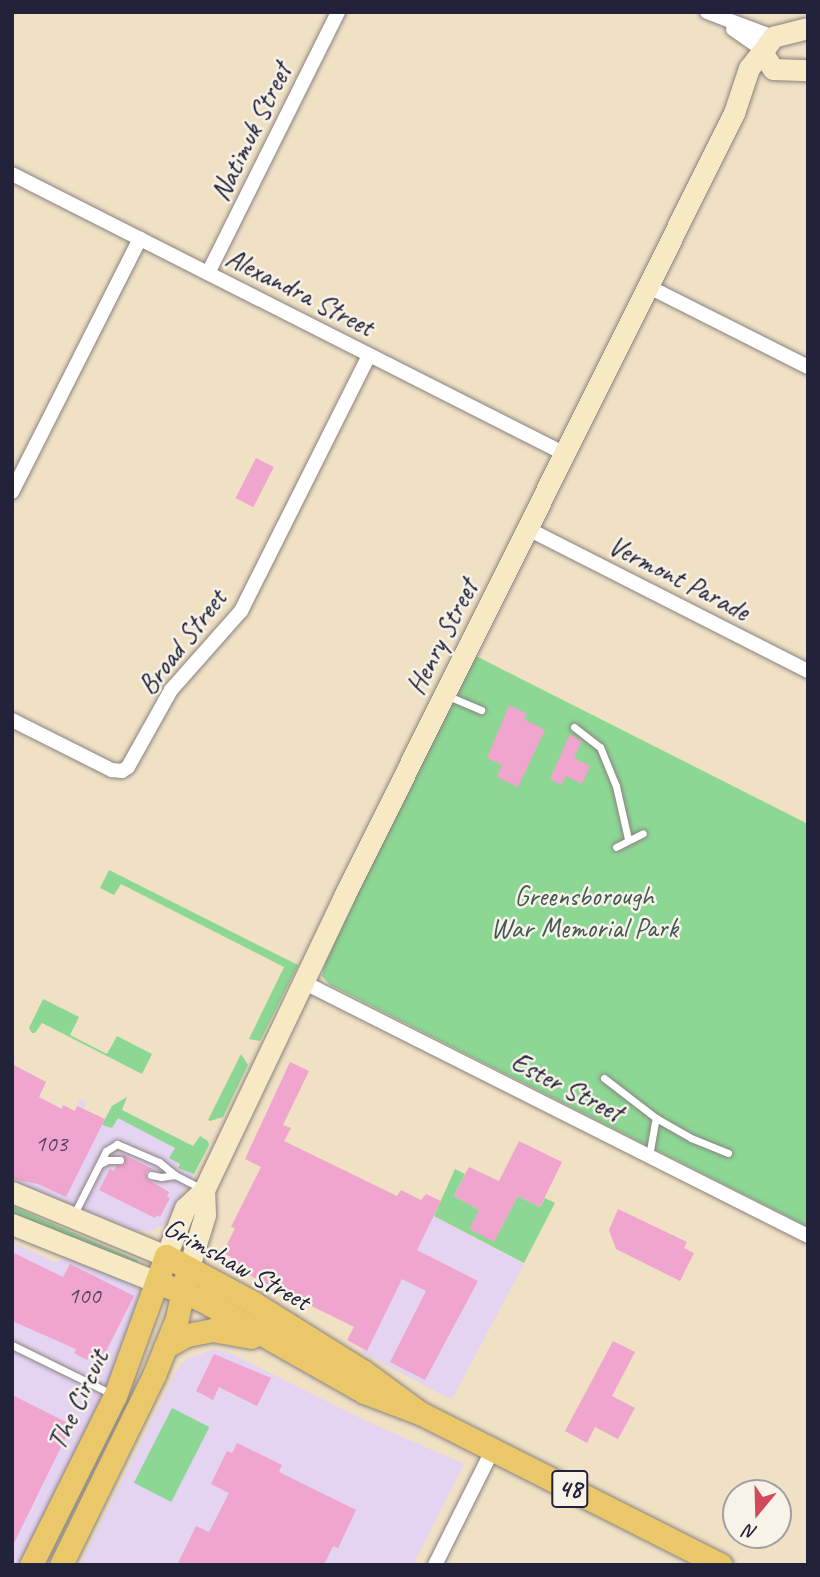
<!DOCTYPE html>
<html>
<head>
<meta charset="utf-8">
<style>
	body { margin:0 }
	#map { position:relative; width:820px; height:1577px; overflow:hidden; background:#f0e1c4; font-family:Caveat,sans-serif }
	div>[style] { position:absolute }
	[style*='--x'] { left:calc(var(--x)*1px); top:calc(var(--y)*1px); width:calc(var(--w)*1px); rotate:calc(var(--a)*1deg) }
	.built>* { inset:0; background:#e4d3f1; transform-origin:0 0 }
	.green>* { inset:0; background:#8cd793; transform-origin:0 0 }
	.building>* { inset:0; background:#efa5cd; transform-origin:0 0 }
	.roads { filter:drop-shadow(0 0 2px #898280) drop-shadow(0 0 2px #898280) }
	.lane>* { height:7px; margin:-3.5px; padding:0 3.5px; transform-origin:3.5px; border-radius:3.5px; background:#fff }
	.street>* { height:14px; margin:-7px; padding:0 7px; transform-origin:7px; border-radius:7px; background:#fff }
	.secondary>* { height:21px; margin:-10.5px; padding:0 10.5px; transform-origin:10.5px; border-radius:10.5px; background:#f7e9c3 }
	.primary>* { height:23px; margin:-11.5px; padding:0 11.5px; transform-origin:11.5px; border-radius:11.5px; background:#eac769 }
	span { translate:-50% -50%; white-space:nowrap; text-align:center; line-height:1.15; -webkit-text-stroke:5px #f7f3e8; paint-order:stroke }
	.number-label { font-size:24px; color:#554360 }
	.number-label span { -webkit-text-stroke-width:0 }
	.shield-label span { padding:2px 5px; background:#f7f3e8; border:2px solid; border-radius:5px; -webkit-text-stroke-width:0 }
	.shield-label { font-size:26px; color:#22223b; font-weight:700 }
	.street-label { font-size:28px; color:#22223b }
	.park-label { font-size:28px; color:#425855 }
	.frame { position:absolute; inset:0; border:14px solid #22223b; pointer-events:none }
	.north { position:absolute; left:722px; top:1479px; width:70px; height:70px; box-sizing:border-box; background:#f7f3e8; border:2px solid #a29fa3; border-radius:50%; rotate:199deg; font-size:19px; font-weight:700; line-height:28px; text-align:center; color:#22223b }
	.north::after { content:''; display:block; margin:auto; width:24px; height:32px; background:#d1495b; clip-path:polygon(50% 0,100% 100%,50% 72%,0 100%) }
</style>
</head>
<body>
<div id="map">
	<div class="built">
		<i style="clip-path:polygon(12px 1055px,16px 1057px,13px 1065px,46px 1082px,39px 1097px,61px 1108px,63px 1105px,75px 1111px,80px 1099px,87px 1102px,83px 1109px,104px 1119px,112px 1106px,127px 1097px,122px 1110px,193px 1146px,200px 1136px,208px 1141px,209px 1145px,166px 1223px,152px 1231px,136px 1231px,12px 1184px)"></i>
		<i style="left:434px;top:1216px;width:102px;height:154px;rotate:28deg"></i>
		<i style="clip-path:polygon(12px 1242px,55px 1262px,69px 1256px,134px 1285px,140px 1294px,114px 1377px,21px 1565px,12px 1565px)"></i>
		<i style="clip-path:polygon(214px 1349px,226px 1351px,364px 1420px,464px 1464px,413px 1565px,80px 1565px,177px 1370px,186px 1359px)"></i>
	</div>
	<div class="green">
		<i style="clip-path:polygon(476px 656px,808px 824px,808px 1227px,330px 985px,322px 976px,329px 948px)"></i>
		<i style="clip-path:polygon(109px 870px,298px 965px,260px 1041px,249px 1039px,284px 967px,121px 884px,114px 895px,100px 888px)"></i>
		<i style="clip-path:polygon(43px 999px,79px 1017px,70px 1035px,107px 1054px,117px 1036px,152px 1054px,142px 1074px,42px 1023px,35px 1033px,32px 1033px,29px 1028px)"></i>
		<i style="clip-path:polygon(241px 1054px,248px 1065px,223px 1117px,210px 1121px,208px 1120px)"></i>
		<i style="clip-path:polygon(127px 1097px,122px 1110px,193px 1146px,200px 1136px,208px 1141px,209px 1145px,194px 1174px,178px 1168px,180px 1164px,169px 1158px,175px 1148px,118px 1118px,112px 1128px,102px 1125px,112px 1106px)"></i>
		<i style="clip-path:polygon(455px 1169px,465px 1174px,454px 1196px,479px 1210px,470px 1229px,494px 1241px,518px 1196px,540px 1207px,545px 1198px,555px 1203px,524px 1263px,434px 1216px)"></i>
		<i style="clip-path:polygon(12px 1206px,137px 1260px,138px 1263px,12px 1215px)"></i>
		<i style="left:172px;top:1408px;width:42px;height:84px;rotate:27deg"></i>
	</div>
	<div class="building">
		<i style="left:256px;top:458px;width:20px;height:45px;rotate:27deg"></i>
		<i style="clip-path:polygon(509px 705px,527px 714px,524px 719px,545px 730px,518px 787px,497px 777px,502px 765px,487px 758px)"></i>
		<i style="clip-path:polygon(570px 734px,582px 741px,574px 758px,590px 766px,582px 784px,566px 776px,561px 785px,550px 779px)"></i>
		<i style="clip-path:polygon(290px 1062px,309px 1071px,283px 1125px,291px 1128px,284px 1141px,397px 1196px,401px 1190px,421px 1200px,426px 1194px,441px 1201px,417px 1250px,478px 1281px,425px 1380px,390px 1362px,426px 1291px,402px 1279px,367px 1351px,347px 1340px,354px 1327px,233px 1267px,237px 1260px,223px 1253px,235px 1228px,231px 1227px,261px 1167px,245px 1159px)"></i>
		<i style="clip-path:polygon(12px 1064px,46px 1082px,39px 1097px,62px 1109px,63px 1105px,75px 1111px,77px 1106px,105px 1119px,66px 1197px,38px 1184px,12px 1179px)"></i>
		<i style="clip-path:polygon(519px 1141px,562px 1162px,540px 1207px,518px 1196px,494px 1242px,469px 1229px,479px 1210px,454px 1196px,469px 1167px,499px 1181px)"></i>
		<i style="clip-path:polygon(122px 1154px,153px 1169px,146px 1172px,147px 1179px,169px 1192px,167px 1197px,170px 1198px,160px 1217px,157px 1215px,155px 1218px,99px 1190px,110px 1169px,114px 1171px,116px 1166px,125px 1164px)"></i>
		<i style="clip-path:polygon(618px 1209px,687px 1242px,684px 1248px,694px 1253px,680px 1281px,616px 1249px,609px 1230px)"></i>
		<i style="clip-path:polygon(12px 1252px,63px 1277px,70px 1264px,134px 1296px,102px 1359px,90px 1353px,87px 1360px,74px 1353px,76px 1349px,12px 1321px)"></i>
		<i style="clip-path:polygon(613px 1341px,635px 1352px,612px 1396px,635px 1408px,618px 1439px,595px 1427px,587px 1443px,565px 1431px)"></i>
		<i style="clip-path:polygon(214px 1354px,271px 1378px,257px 1406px,219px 1387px,213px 1400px,196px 1391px)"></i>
		<i style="clip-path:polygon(12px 1395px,72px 1425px,12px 1547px)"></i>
		<i style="clip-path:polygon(237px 1443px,282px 1465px,279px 1472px,356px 1510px,338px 1548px,333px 1546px,324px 1565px,177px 1565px,196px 1526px,209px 1532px,229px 1493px,211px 1484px,227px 1451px,232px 1453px)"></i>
	</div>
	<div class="roads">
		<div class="lane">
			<i style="--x:448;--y:696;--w:36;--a:23"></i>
			<i style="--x:574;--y:727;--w:33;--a:38"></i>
			<i style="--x:600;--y:747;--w:42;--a:67.7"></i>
			<i style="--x:616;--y:786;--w:54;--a:77.2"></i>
			<i style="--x:616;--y:847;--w:30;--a:-27"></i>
			<i style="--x:604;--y:1078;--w:66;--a:37.6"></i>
			<i style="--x:656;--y:1118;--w:40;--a:29.7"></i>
			<i style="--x:691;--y:1138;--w:40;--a:22"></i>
			<i style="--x:649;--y:1156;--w:39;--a:-80"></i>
			<i style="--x:100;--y:1164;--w:9;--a:-27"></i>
			<i style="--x:108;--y:1160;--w:12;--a:0"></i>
			<i style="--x:151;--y:1175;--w:10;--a:11"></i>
			<i style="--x:161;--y:1177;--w:14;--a:-8"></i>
			<i style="--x:73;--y:1216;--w:73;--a:-63.1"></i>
			<i style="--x:106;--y:1151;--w:13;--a:-32"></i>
			<i style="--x:117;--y:1144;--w:46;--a:23.2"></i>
			<i style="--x:159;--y:1162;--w:21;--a:39"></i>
			<i style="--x:175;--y:1175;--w:31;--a:27"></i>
			<i style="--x:12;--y:1345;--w:111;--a:26.1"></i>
		</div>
		<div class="street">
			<i style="--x:707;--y:12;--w:71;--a:20.7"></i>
			<i style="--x:733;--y:29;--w:35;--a:35"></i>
			<i style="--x:12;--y:174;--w:620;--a:26.85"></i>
			<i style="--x:208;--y:273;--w:292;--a:-63.5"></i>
			<i style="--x:649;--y:287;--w:178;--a:26.7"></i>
			<i style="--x:12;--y:492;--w:284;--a:-63.2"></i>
			<i style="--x:528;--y:529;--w:314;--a:26.9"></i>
			<i style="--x:12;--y:720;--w:112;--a:26.6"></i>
			<i style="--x:112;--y:770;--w:10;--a:6"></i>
			<i style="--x:122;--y:771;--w:7;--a:-34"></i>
			<i style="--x:128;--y:767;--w:88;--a:-60.8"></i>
			<i style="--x:171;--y:690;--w:106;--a:-48.5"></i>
			<i style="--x:241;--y:611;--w:286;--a:-63.4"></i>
			<i style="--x:303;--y:982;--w:565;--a:26.7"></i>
			<i style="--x:435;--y:1565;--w:130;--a:-63.4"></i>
		</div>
		<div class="secondary">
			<i style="--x:808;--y:28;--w:36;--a:166"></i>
			<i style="--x:773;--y:37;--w:19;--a:126"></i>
			<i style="--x:762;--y:52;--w:20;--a:57"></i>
			<i style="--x:773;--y:69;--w:35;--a:2"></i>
			<i style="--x:12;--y:1192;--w:167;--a:22.6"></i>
			<i style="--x:166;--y:1256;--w:52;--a:-68.4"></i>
			<i style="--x:185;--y:1208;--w:26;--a:-43"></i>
			<i style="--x:204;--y:1190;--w:326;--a:-64.5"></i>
			<i style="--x:344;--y:896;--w:875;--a:-63.52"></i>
			<i style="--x:734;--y:113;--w:47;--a:-71.6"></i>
			<i style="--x:749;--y:68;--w:21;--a:-51"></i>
			<i style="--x:12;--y:1224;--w:156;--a:21.8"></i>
			<i style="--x:189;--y:1267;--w:54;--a:-72.9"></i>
			<i style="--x:205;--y:1215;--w:25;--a:-92"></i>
		</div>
		<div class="primary">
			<i style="--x:157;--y:1282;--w:48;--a:21.8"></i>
			<i style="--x:202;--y:1300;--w:186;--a:29.6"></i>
			<i style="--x:364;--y:1392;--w:60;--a:20.6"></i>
			<i style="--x:420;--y:1413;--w:337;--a:26.8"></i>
			<i style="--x:165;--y:1347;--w:25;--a:-29"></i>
			<i style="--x:187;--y:1335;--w:25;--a:-11"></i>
			<i style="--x:212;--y:1330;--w:40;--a:10"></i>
			<i style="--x:31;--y:1565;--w:189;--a:-63.6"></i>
			<i style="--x:115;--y:1396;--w:149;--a:-70"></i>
			<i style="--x:166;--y:1256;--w:98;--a:28.1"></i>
			<i style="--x:252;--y:1302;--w:132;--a:32"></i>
			<i style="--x:364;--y:1372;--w:69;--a:36.2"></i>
			<i style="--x:61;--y:1565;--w:212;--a:-63.9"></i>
			<i style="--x:154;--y:1375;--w:61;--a:-68"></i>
			<i style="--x:177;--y:1318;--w:42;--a:-77.6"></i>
		</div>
	</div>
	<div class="number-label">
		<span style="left:51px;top:1144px">103</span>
		<span style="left:84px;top:1296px">100</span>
	</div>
	<div class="shield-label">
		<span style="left:570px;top:1489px">48</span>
	</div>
	<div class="street-label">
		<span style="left:251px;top:132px;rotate:-64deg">Natimuk Street</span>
		<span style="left:300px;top:292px;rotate:27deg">Alexandra Street</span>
		<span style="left:679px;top:578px;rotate:27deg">Vermont Parade</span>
		<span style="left:442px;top:637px;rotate:-63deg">Henry Street</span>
		<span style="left:182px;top:642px;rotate:-52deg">Broad Street</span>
		<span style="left:567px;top:1087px;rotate:27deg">Ester Street</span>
		<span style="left:237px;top:1264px;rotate:29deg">Grimshaw Street</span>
		<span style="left:78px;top:1400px;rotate:-65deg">The Circuit</span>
	</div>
	<div class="park-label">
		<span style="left:584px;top:912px">Greensborough<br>War Memorial Park</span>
	</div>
	<div class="frame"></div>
	<div class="north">N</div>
</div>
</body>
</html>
